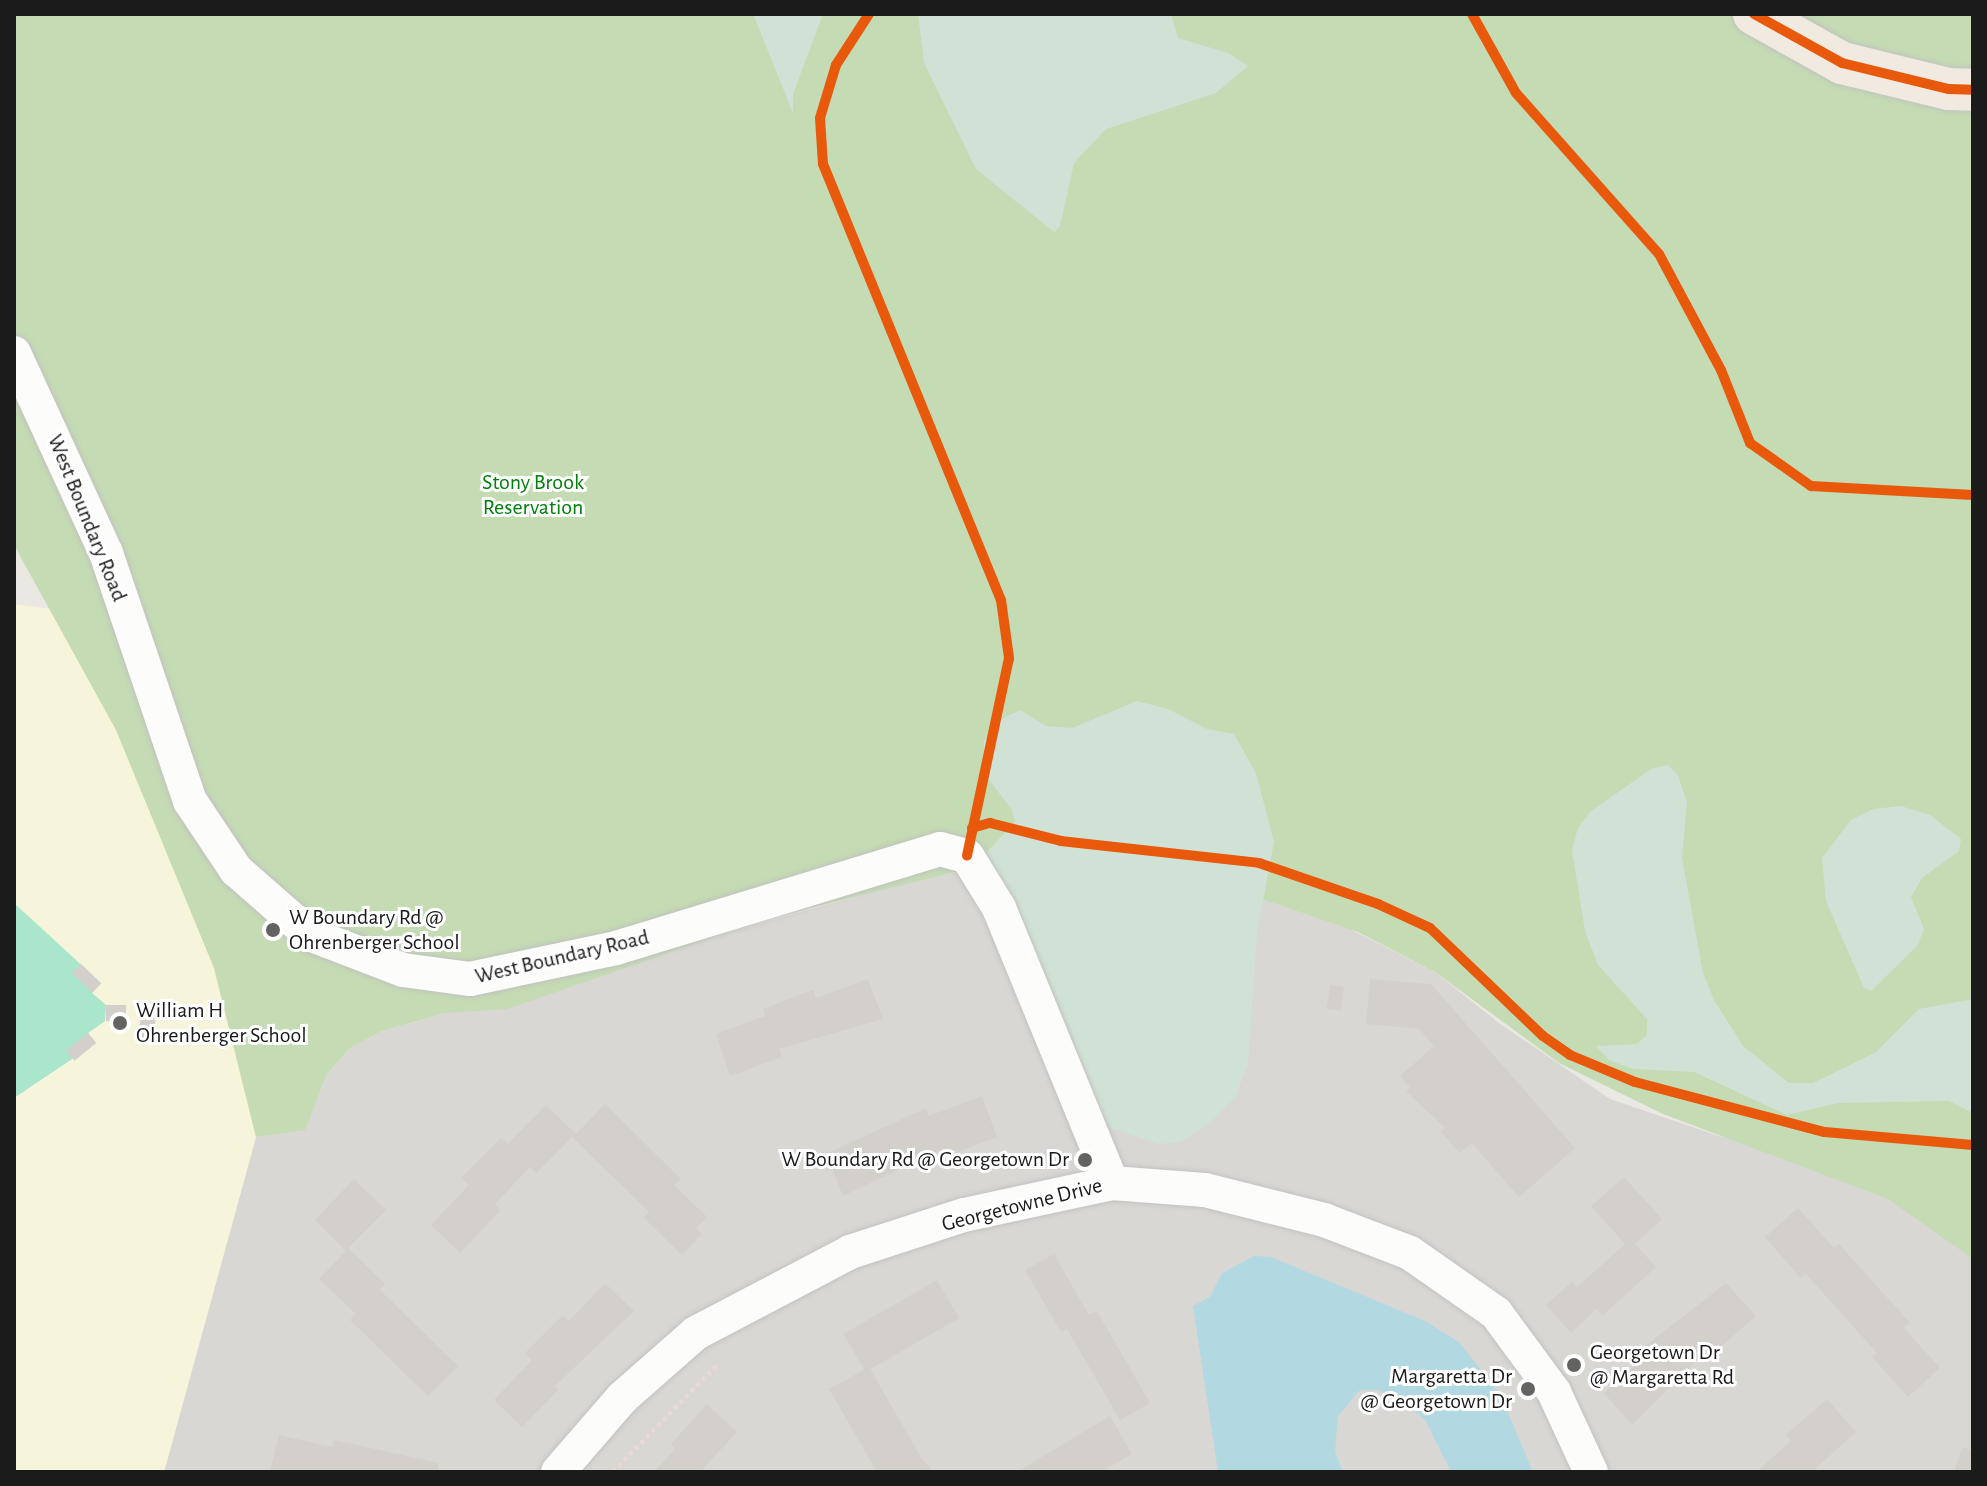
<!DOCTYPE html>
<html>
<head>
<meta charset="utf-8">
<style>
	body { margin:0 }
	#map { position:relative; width:1987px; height:1486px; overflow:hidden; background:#eae8e2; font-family:"Alegreya Sans",sans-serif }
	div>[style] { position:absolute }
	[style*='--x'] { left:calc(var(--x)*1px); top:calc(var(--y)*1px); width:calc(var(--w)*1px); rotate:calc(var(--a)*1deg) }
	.residential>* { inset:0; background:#d9d7d4 }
	.education>* { inset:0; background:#f6f4db }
	.forest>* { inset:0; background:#c4dbb4 }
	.wetland>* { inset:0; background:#d0e2d6 }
	.pitch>* { inset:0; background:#a9e6cb }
	.water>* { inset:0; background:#b2d8e1 }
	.building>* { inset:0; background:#d3cfcb; transform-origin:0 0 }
	.path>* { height:4px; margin-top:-2px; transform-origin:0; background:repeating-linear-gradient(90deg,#ead9d6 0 4px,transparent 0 8px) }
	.roads { filter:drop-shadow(0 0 2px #c2c2bf) drop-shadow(0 0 2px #c2c2bf) }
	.minor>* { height:34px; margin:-17px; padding:0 17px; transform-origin:17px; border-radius:17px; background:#fcfcfb }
	.major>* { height:42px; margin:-21px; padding:0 21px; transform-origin:21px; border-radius:21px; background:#f0eae1 }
	.cycleway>* { height:10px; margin:-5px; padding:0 5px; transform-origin:5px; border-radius:5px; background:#e8590c }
	.dots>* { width:22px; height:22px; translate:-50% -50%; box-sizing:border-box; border:4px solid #fff; border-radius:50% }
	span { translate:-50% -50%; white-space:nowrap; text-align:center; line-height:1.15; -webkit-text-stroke:6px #fff; paint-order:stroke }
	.park-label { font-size:22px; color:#01800a }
	.street-label { font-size:22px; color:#1b1b1b }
	.poi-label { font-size:22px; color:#1b1b1b }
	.left { translate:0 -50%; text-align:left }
	.right { translate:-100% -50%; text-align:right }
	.frame { position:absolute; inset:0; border:16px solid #1b1b1b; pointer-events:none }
</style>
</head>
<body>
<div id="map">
	<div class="residential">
		<i style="clip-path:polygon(1016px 863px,1229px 888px,1350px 929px,1435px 972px,1499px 1023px,1610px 1099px,1719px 1136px,1846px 1168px,1973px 1237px,1973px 1472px,164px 1472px,256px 1137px,305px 1129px,327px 1074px,350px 1048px,382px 1031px,922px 878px)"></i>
	</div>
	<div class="education">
		<i style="clip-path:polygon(14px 604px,51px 609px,116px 730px,214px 968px,256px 1137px,164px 1472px,14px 1472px)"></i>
	</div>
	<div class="forest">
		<i style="clip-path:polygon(14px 14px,1973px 14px,1973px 1259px,1888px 1199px,1663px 1114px,1559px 1063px,1435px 972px,1358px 932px,1229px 888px,975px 867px,769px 918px,507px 1009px,445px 1013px,382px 1031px,350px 1048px,327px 1074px,305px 1130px,256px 1137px,214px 968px,116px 730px,14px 545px)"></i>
	</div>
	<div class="wetland">
		<i style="clip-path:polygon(753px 14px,823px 14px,793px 94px,793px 113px)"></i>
		<i style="clip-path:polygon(918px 14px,1171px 14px,1178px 38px,1228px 53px,1248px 66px,1216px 93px,1106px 129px,1074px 163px,1060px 226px,1054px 232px,976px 169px,924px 63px)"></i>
		<i style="clip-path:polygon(1137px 701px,1168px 709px,1207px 729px,1234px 734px,1256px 773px,1274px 842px,1257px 933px,1248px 1064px,1235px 1097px,1209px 1124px,1180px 1142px,1158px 1144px,1113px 1129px,1091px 1107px,984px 855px,1015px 822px,1012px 810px,984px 773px,984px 741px,997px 721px,1020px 710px,1046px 726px,1072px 728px)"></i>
		<i style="clip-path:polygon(1668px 765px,1678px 775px,1687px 803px,1682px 858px,1703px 973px,1714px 1000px,1743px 1046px,1789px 1083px,1813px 1083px,1876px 1052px,1919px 1009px,1973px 999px,1973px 1113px,1949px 1101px,1838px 1103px,1787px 1115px,1694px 1072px,1633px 1069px,1609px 1060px,1596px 1046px,1637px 1044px,1647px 1035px,1647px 1019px,1598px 965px,1585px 931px,1572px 850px,1578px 828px,1590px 812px,1651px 769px)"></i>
		<i style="clip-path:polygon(1901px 806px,1930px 815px,1961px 839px,1959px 851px,1922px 878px,1911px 897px,1924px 929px,1918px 945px,1871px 991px,1864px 988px,1826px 901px,1822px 858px,1851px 820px,1873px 809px)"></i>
	</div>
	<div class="pitch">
		<i style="clip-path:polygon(14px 903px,101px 983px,92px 993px,106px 1005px,105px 1021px,88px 1033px,96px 1043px,14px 1098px)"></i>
	</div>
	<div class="water">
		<i style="clip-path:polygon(1254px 1256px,1271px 1257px,1425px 1321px,1459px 1342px,1501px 1396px,1533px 1472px,1451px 1472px,1425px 1420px,1400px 1399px,1377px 1390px,1360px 1390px,1338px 1416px,1335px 1452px,1343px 1472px,1218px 1472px,1193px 1306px,1210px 1297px,1222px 1273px)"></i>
	</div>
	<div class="building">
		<i style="left:81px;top:964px;width:28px;height:13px;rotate:44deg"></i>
		<i style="clip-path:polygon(868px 979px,883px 1019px,779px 1049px,782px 1057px,730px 1076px,716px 1034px,765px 1016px,763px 1009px,813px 990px,816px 998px)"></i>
		<i style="clip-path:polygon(1370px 979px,1431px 984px,1575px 1148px,1519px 1197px,1472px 1143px,1460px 1153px,1441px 1132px,1445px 1128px,1406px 1091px,1410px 1087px,1400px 1076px,1434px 1046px,1419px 1029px,1366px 1024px)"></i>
		<i style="left:1330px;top:985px;width:14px;height:24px;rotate:8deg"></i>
		<i style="left:106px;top:1005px;width:20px;height:16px"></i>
		<i style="left:141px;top:1015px;width:15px;height:24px;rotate:8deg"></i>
		<i style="left:88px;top:1033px;width:13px;height:28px;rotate:51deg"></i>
		<i style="clip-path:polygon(982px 1096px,997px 1137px,945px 1157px,942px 1149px,843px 1196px,826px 1154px,926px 1108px,929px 1116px)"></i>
		<i style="clip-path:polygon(605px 1104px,681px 1179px,674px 1185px,707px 1217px,696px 1228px,702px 1234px,682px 1255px,644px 1218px,649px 1212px,572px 1137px,536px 1173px,530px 1167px,495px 1204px,501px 1210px,460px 1253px,431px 1225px,469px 1185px,461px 1178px,501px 1138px,508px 1144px,546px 1105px,576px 1134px)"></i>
		<i style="clip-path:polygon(1624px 1177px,1662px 1219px,1635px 1244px,1656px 1267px,1602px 1316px,1596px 1309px,1571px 1333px,1546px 1305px,1572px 1282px,1577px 1287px,1625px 1244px,1591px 1206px)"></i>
		<i style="clip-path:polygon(354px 1179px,386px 1210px,348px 1248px,385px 1284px,380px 1290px,458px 1366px,428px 1396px,350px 1320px,356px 1314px,319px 1279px,346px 1251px,315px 1220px)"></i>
		<i style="clip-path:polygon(1798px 1208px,1834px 1248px,1839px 1244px,1910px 1323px,1904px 1328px,1940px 1368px,1908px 1397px,1872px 1357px,1877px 1353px,1806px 1274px,1801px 1278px,1765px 1237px)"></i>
		<i style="clip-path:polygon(1054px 1254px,1089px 1315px,1097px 1311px,1150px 1403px,1120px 1420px,1067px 1329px,1061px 1332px,1025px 1270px)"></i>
		<i style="left:937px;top:1280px;width:44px;height:108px;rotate:60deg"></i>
		<i style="clip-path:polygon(605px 1283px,634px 1311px,555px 1386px,558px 1390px,522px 1427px,494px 1400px,532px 1360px,525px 1353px,563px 1315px,569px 1321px)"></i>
		<i style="clip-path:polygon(1726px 1283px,1756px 1316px,1715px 1352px,1710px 1347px,1632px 1425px,1604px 1393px,1644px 1357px,1639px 1351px)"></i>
		<i style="clip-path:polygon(869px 1367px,922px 1459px,934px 1472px,877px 1472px,829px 1389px)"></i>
		<i style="clip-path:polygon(1827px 1399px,1856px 1432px,1815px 1469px,1818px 1472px,1756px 1472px,1791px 1441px,1786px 1435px)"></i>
		<i style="clip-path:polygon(707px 1404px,737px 1432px,700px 1472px,654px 1472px,675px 1449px,671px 1444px)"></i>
		<i style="clip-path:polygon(1110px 1416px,1132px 1454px,1101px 1472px,1017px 1472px)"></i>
		<i style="clip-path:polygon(279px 1435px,332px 1447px,334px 1440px,439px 1463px,437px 1472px,270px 1472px)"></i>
		<i style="clip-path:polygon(1962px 1447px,1973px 1450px,1973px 1472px,1954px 1472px)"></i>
	</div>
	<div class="path">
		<i style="--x:613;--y:1472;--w:149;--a:-45.8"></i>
	</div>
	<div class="roads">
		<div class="minor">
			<i style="--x:14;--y:353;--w:220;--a:65.3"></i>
			<i style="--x:106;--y:553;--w:262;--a:71.3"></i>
			<i style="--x:190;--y:801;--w:83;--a:56.3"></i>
			<i style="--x:236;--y:870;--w:97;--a:41.2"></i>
			<i style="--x:309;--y:934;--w:101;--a:21"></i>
			<i style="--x:403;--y:970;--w:68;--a:7.7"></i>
			<i style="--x:470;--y:979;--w:149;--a:-12"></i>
			<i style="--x:616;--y:948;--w:339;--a:-17"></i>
			<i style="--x:940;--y:849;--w:28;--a:15"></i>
			<i style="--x:967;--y:856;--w:61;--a:58.4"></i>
			<i style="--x:999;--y:908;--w:297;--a:67.7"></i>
			<i style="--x:558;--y:1472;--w:98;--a:-49.1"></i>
			<i style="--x:622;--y:1398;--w:98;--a:-41.3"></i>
			<i style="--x:696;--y:1333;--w:174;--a:-27.7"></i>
			<i style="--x:850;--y:1252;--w:120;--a:-18"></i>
			<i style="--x:964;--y:1215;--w:151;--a:-12.2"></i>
			<i style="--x:1112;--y:1183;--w:93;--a:4.3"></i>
			<i style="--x:1205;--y:1190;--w:123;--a:14.1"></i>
			<i style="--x:1324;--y:1220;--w:92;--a:21"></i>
			<i style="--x:1410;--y:1253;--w:105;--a:34.9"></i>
			<i style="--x:1496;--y:1313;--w:98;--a:53.7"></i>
			<i style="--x:1554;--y:1392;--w:88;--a:65.2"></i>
		</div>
		<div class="major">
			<i style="--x:1754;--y:14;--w:101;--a:29.1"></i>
			<i style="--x:1842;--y:63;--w:110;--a:13.7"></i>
			<i style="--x:1949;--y:89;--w:24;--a:2"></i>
		</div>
	</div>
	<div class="cycleway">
		<i style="--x:869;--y:14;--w:61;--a:122.9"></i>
		<i style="--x:836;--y:65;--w:55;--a:106.8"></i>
		<i style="--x:820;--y:118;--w:46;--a:86.3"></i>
		<i style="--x:823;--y:164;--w:471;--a:67.8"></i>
		<i style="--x:1001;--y:600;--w:59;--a:82.1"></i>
		<i style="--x:1009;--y:658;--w:202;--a:102"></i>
		<i style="--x:1472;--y:14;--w:90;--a:60.9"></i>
		<i style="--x:1516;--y:93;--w:215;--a:48.4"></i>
		<i style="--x:1659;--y:254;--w:132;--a:61.9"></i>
		<i style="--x:1721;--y:370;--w:79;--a:68.3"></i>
		<i style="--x:1750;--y:443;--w:75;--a:35.2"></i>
		<i style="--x:1811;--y:486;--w:162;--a:3.2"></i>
		<i style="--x:1754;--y:14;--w:101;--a:29.1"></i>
		<i style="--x:1842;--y:63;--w:110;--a:13.7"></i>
		<i style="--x:1949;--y:89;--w:24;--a:2"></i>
		<i style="--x:972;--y:828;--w:19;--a:-16"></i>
		<i style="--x:990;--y:823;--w:73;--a:14.2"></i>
		<i style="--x:1061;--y:841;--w:199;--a:6.3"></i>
		<i style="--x:1259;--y:863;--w:126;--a:19"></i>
		<i style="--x:1378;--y:904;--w:57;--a:24.8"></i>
		<i style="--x:1430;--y:928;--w:156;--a:43.7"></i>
		<i style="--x:1543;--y:1036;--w:33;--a:35"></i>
		<i style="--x:1570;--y:1055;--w:70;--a:22.6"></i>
		<i style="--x:1635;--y:1082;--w:196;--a:14.8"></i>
		<i style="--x:1824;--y:1132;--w:150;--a:5"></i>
	</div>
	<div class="dots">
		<i style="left:273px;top:930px;background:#636361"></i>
		<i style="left:120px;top:1023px;background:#636361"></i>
		<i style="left:1085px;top:1160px;background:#636361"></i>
		<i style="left:1574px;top:1365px;background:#636361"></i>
		<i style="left:1528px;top:1389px;background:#636361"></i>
	</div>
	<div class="park-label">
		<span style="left:533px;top:495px">Stony Brook<br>Reservation</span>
	</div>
	<div class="street-label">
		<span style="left:87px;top:518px;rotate:68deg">West Boundary Road</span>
		<span style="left:562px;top:957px;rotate:-13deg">West Boundary Road</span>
		<span style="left:1022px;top:1205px;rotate:-14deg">Georgetowne Drive</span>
	</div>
	<div class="poi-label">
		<span class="left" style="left:289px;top:930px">W Boundary Rd @<br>Ohrenberger School</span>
		<span class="left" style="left:136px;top:1023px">William H<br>Ohrenberger School</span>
		<span class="right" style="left:1069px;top:1160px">W Boundary Rd @ Georgetown Dr</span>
		<span class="left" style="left:1590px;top:1365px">Georgetown Dr<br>@ Margaretta Rd</span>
		<span class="right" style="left:1512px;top:1389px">Margaretta Dr<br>@ Georgetown Dr</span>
	</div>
	<div class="frame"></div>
</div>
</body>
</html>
